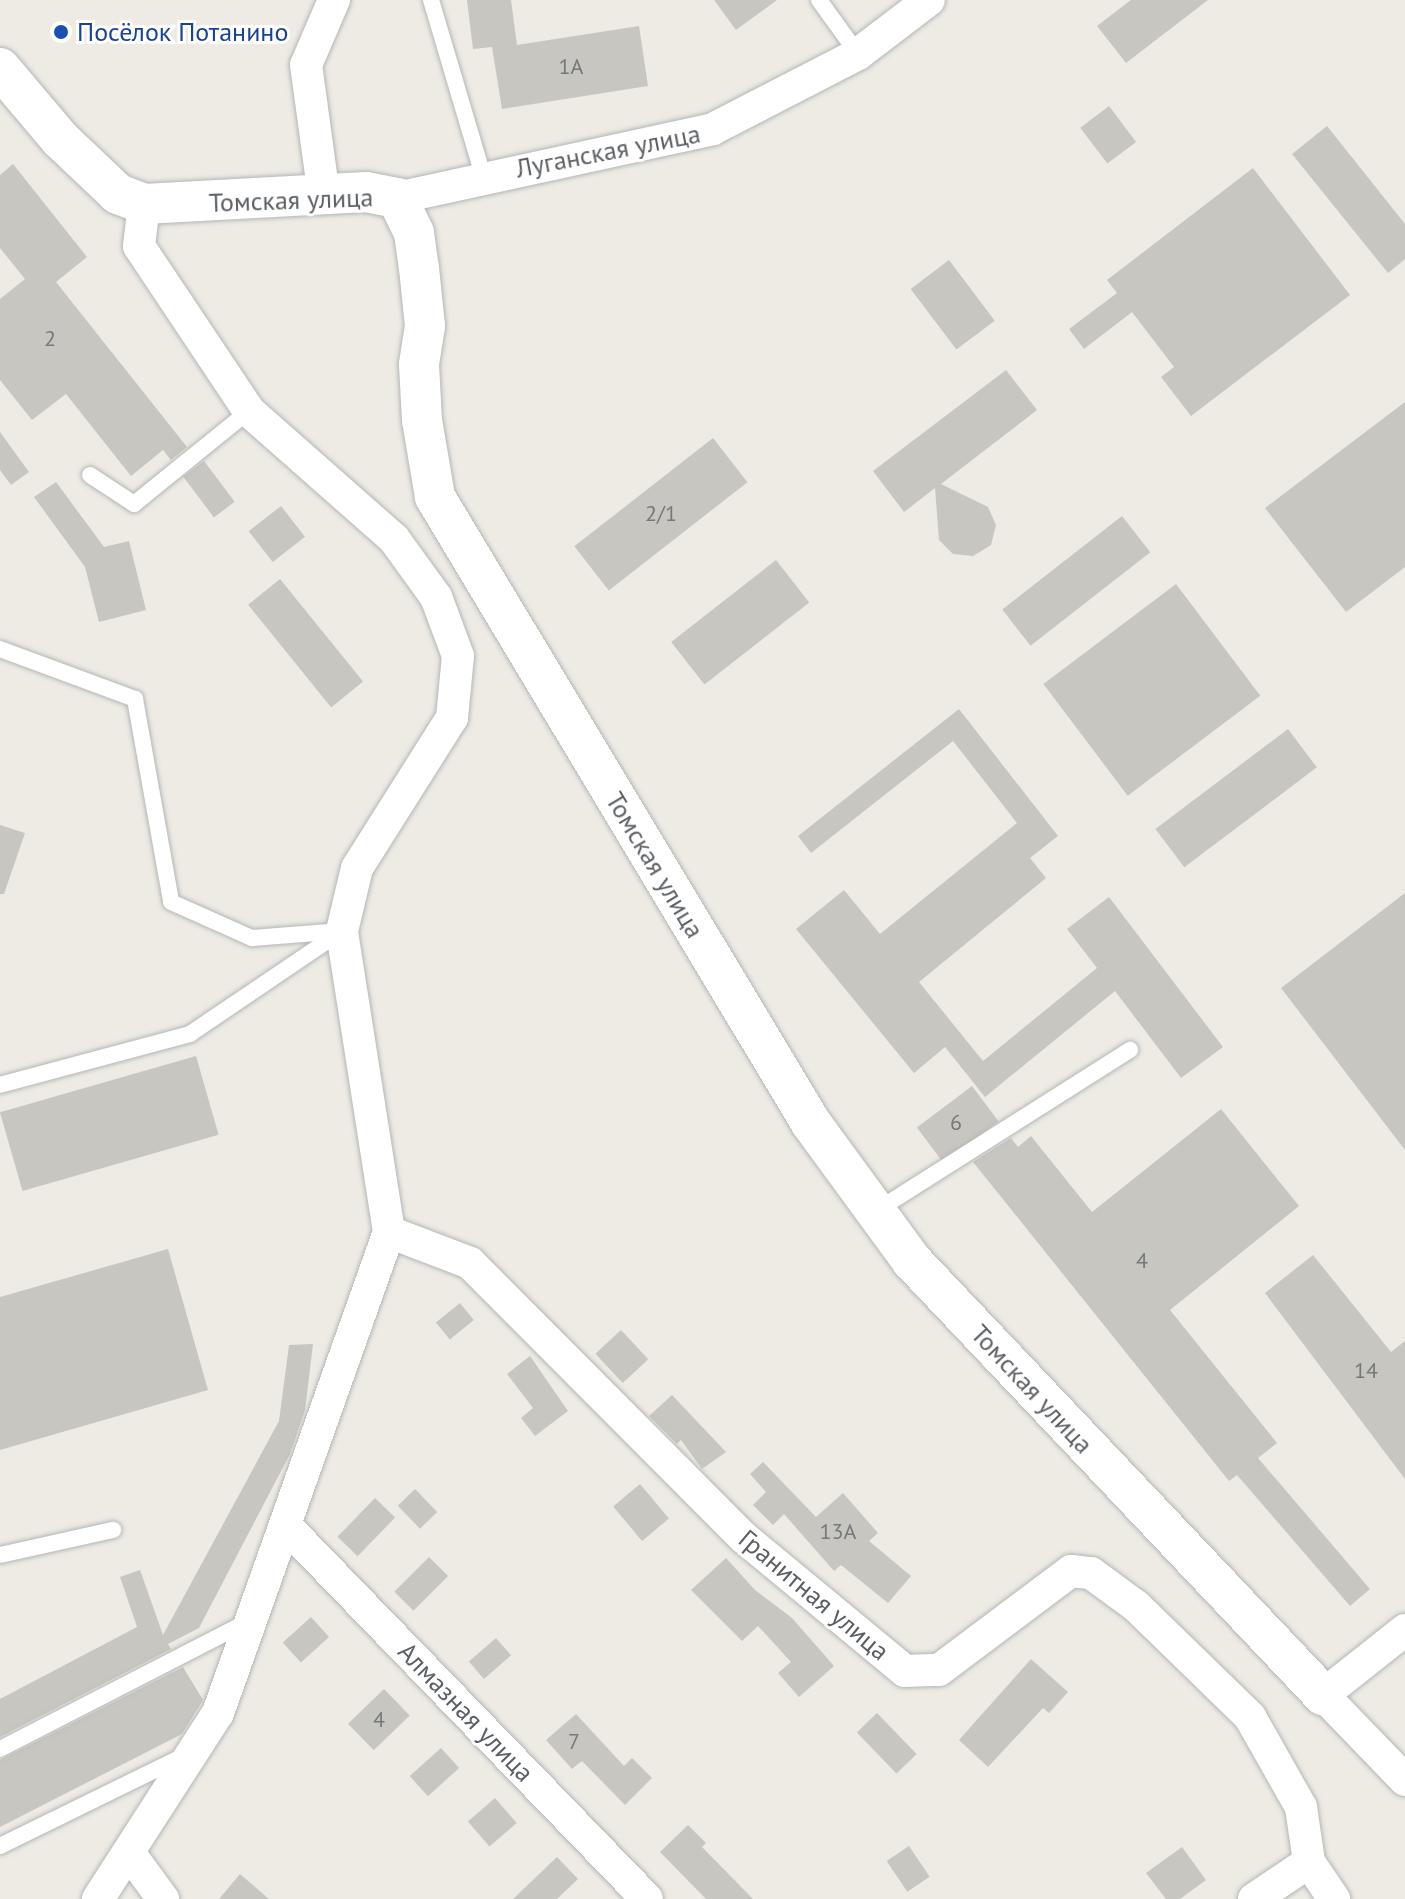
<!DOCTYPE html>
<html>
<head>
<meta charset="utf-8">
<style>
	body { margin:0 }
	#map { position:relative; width:1405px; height:1899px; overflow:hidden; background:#edebe3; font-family:"PT Sans",sans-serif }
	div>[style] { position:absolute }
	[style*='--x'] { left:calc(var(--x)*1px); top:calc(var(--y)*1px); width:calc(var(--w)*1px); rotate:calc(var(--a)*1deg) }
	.building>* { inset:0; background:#c8c6c0; transform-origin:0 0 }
	.roads { filter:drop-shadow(0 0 2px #b4b6b9) drop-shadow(0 0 2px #b4b6b9) }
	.service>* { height:16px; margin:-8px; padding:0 8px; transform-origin:8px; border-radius:8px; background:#fff }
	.minor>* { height:32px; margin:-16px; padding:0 16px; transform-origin:16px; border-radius:16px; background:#fff }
	.tertiary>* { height:40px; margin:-20px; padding:0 20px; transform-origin:20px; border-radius:20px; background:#fff }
	.dots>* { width:22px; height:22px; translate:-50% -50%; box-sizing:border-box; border:4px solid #fff; border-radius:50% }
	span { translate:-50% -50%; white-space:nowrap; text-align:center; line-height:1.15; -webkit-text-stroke:6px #fff; paint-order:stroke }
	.number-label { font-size:22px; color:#76797a }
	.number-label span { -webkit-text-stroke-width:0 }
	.transit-label { font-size:26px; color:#164399 }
	.left { translate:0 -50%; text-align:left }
	.street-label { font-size:26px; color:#5b5f63 }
</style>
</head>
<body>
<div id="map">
	<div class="building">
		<i style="clip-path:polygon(467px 0,511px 0,517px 45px,639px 26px,648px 86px,502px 109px,492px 47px,473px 49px)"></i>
		<i style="clip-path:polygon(714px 0,777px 0,736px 30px)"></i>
		<i style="clip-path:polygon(1131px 0,1208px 0,1126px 63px,1097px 26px)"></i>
		<i style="left:1109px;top:106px;width:45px;height:36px;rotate:53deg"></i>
		<i style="clip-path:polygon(1327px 126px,1405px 224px,1405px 259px,1388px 273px,1292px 154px)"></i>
		<i style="clip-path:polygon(13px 164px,87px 257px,56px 282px,187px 447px,171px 460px,163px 450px,131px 476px,66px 394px,32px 420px,0 380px,0 299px,25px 279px,0 248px,0 175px)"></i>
		<i style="clip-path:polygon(1253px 168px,1350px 295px,1191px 416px,1161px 377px,1174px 367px,1132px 312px,1084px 349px,1069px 329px,1117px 293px,1107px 280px)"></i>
		<i style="left:949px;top:260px;width:76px;height:48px;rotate:53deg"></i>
		<i style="clip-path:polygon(1006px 370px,1037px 410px,941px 484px,988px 507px,996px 525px,991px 545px,973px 556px,953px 554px,939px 540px,935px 488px,904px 512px,873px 471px)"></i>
		<i style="clip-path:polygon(1405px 402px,1405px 567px,1346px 612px,1265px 508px)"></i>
		<i style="clip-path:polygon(0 432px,29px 472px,11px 485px,0 470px)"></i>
		<i style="left:713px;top:438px;width:56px;height:176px;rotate:52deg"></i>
		<i style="left:204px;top:461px;width:51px;height:26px;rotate:53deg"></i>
		<i style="clip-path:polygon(56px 482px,104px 547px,129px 541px,146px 610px,99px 622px,85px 567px,34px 497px)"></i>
		<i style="left:281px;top:506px;width:39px;height:41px;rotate:52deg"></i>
		<i style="left:1122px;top:516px;width:46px;height:152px;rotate:52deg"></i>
		<i style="left:776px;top:560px;width:54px;height:133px;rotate:52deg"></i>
		<i style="left:280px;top:579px;width:132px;height:41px;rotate:51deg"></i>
		<i style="left:1176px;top:584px;width:140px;height:166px;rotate:53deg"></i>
		<i style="clip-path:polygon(959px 709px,1058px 836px,1030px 858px,1046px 878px,919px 982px,983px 1061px,1097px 968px,1067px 929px,1109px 897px,1223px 1047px,1181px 1078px,1115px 991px,985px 1097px,945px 1047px,914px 1073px,796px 929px,844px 890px,880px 934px,1017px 823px,953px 741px,811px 853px,798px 836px)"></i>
		<i style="left:1288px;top:729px;width:48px;height:166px;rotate:53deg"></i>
		<i style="clip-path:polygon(0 825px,25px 833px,4px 894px,0 894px)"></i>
		<i style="clip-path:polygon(1405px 893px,1405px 1150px,1281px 988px)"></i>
		<i style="left:196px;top:1056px;width:82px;height:204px;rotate:74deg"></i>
		<i style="left:972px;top:1086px;width:44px;height:69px;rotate:53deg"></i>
		<i style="clip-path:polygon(1221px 1109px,1299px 1206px,1170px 1310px,1277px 1443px,1258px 1458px,1370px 1589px,1350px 1606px,1237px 1475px,1229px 1481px,973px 1162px,1011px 1138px,1018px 1147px,1031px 1136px,1092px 1212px)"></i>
		<i style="clip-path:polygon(168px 1249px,208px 1390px,0 1450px,0 1297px)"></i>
		<i style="clip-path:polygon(1313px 1255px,1391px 1352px,1405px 1341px,1405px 1479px,1265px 1293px)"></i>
		<i style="left:460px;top:1303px;width:22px;height:31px;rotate:51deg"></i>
		<i style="left:621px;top:1330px;width:40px;height:35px;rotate:47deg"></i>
		<i style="clip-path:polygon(313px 1344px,305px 1410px,290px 1454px,199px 1628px,168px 1644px,171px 1649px,0 1737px,0 1699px,137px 1627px,120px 1577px,140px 1570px,163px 1635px,279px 1421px,289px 1345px)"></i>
		<i style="clip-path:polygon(530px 1356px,568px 1411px,535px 1436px,521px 1418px,533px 1408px,507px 1374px)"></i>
		<i style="clip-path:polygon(672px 1395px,726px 1452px,702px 1469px,681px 1440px,677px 1444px,649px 1416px)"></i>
		<i style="clip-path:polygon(763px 1462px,816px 1517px,843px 1493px,878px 1533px,869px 1541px,911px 1576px,888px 1603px,841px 1565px,834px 1571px,784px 1514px,773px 1525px,753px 1505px,766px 1492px,750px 1474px)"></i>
		<i style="left:640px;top:1484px;width:45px;height:35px;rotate:50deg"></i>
		<i style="left:415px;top:1489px;width:32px;height:24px;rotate:46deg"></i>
		<i style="left:375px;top:1498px;width:28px;height:54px;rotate:44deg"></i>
		<i style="left:429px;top:1557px;width:27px;height:49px;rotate:45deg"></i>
		<i style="clip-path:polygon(726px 1558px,755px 1590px,792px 1618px,834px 1666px,799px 1697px,778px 1673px,791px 1662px,758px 1626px,742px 1641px,691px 1590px)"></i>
		<i style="left:311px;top:1617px;width:27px;height:38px;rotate:48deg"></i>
		<i style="left:496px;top:1638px;width:23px;height:36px;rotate:49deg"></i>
		<i style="clip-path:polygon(1031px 1659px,1068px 1692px,1049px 1713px,1043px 1708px,988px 1767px,959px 1740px)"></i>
		<i style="clip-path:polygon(183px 1667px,203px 1700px,182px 1734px,0 1827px,0 1760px)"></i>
		<i style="left:384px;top:1689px;width:37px;height:50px;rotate:46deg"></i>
		<i style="left:877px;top:1713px;width:57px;height:28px;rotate:46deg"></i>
		<i style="clip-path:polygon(576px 1714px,624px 1766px,632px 1758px,652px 1778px,625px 1805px,582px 1761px,572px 1769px,546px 1740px)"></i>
		<i style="left:441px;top:1748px;width:27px;height:42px;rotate:48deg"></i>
		<i style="left:495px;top:1798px;width:33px;height:36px;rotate:49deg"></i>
		<i style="clip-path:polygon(688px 1825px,706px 1843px,702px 1847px,753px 1899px,706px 1899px,660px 1852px)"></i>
		<i style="left:909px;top:1846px;width:37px;height:27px;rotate:56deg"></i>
		<i style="clip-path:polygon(1182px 1847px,1206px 1880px,1180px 1899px,1166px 1899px,1146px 1873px)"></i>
		<i style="clip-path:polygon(557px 1857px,578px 1879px,557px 1899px,513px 1899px)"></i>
		<i style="clip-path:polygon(240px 1874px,269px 1899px,219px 1899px)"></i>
	</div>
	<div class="roads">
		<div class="service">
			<i style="--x:431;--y:0;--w:184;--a:73.5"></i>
			<i style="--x:819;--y:0;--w:67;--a:54.2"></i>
			<i style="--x:90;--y:475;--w:53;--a:33.4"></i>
			<i style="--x:134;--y:504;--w:148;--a:-39"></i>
			<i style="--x:0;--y:649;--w:144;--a:20.3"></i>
			<i style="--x:135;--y:699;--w:206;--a:79.9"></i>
			<i style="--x:171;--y:902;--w:89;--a:24"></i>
			<i style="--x:252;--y:938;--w:90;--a:-4.4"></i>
			<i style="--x:342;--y:931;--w:184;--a:145.9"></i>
			<i style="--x:190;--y:1034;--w:197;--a:165"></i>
			<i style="--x:876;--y:1211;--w:301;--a:-32.4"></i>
			<i style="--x:0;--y:1555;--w:116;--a:-12.5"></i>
			<i style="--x:0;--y:1749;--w:278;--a:-27.2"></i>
			<i style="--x:0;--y:1846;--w:207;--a:-26.1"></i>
		</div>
		<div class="minor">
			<i style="--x:324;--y:196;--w:132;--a:-97.8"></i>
			<i style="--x:306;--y:65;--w:71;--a:-66.7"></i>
			<i style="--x:397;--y:198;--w:323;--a:-12.3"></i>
			<i style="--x:713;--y:129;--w:163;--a:-27.3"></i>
			<i style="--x:858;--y:54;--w:89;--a:-37.3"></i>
			<i style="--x:389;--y:1232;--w:87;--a:20.9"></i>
			<i style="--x:470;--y:1263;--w:387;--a:45.1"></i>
			<i style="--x:743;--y:1537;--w:210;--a:39.6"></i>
			<i style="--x:905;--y:1671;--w:34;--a:-2"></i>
			<i style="--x:939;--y:1670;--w:165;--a:-36.9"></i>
			<i style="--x:1071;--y:1571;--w:20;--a:6"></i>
			<i style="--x:1091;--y:1573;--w:56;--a:36.3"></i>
			<i style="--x:1136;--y:1606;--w:159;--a:44.2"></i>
			<i style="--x:1250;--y:1717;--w:103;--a:60.5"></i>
			<i style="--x:1301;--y:1807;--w:56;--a:81.7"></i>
			<i style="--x:1309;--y:1862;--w:45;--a:56"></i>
			<i style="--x:286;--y:1526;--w:519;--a:45.94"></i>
			<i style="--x:1405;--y:1630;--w:105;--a:141.6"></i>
			<i style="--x:1323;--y:1695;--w:118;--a:46"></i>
			<i style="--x:130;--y:1854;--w:56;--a:53.7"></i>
			<i style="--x:98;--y:1899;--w:221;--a:-57.2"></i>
			<i style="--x:218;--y:1713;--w:510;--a:-70.43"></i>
			<i style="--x:389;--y:1232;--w:305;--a:-98.9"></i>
			<i style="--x:342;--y:931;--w:65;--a:-76.6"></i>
			<i style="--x:357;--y:868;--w:178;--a:-57.7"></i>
			<i style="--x:452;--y:718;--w:62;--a:-84.5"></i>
			<i style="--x:458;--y:656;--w:63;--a:-110.4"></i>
			<i style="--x:436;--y:597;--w:72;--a:-125.9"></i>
			<i style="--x:394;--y:539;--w:193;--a:-138.6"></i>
			<i style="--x:249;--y:411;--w:198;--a:-123.7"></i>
			<i style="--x:139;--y:246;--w:42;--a:-83.2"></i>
			<i style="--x:1254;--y:1899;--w:66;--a:-33.9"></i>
		</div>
		<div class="tertiary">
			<i style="--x:0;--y:68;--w:93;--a:49.8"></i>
			<i style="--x:60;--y:139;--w:80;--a:43.5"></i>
			<i style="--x:118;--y:194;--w:28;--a:21"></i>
			<i style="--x:144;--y:204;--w:222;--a:-3.1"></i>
			<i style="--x:366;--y:192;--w:32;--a:11"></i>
			<i style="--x:397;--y:198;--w:39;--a:64"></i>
			<i style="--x:414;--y:233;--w:35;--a:82"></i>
			<i style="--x:419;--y:268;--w:58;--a:84.1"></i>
			<i style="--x:425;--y:326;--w:39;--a:99"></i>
			<i style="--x:419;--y:365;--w:55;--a:86.9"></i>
			<i style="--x:422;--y:420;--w:78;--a:80.4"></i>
			<i style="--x:435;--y:497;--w:730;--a:59.01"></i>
			<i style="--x:811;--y:1123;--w:171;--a:53.8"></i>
			<i style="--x:912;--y:1261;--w:598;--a:46.56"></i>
		</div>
	</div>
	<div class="dots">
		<i style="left:61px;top:32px;background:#1a4fb4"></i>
	</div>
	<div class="number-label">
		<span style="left:571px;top:67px">1А</span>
		<span style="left:50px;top:339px">2</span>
		<span style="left:661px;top:514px">2/1</span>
		<span style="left:956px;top:1123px">6</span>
		<span style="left:1142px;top:1261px">4</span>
		<span style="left:1366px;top:1371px">14</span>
		<span style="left:838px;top:1532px">13А</span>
		<span style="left:379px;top:1720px">4</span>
		<span style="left:574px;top:1742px">7</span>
	</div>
	<div class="transit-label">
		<span class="left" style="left:77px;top:32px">Посёлок Потанино</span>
	</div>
	<div class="street-label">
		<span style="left:608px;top:151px;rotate:-11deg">Луганская улица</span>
		<span style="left:291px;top:200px;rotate:-2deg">Томская улица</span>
		<span style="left:655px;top:865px;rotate:59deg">Томская улица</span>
		<span style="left:1032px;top:1389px;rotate:47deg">Томская улица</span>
		<span style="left:814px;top:1595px;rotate:40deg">Гранитная улица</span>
		<span style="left:466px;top:1712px;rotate:46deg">Алмазная улица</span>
	</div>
</div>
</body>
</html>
